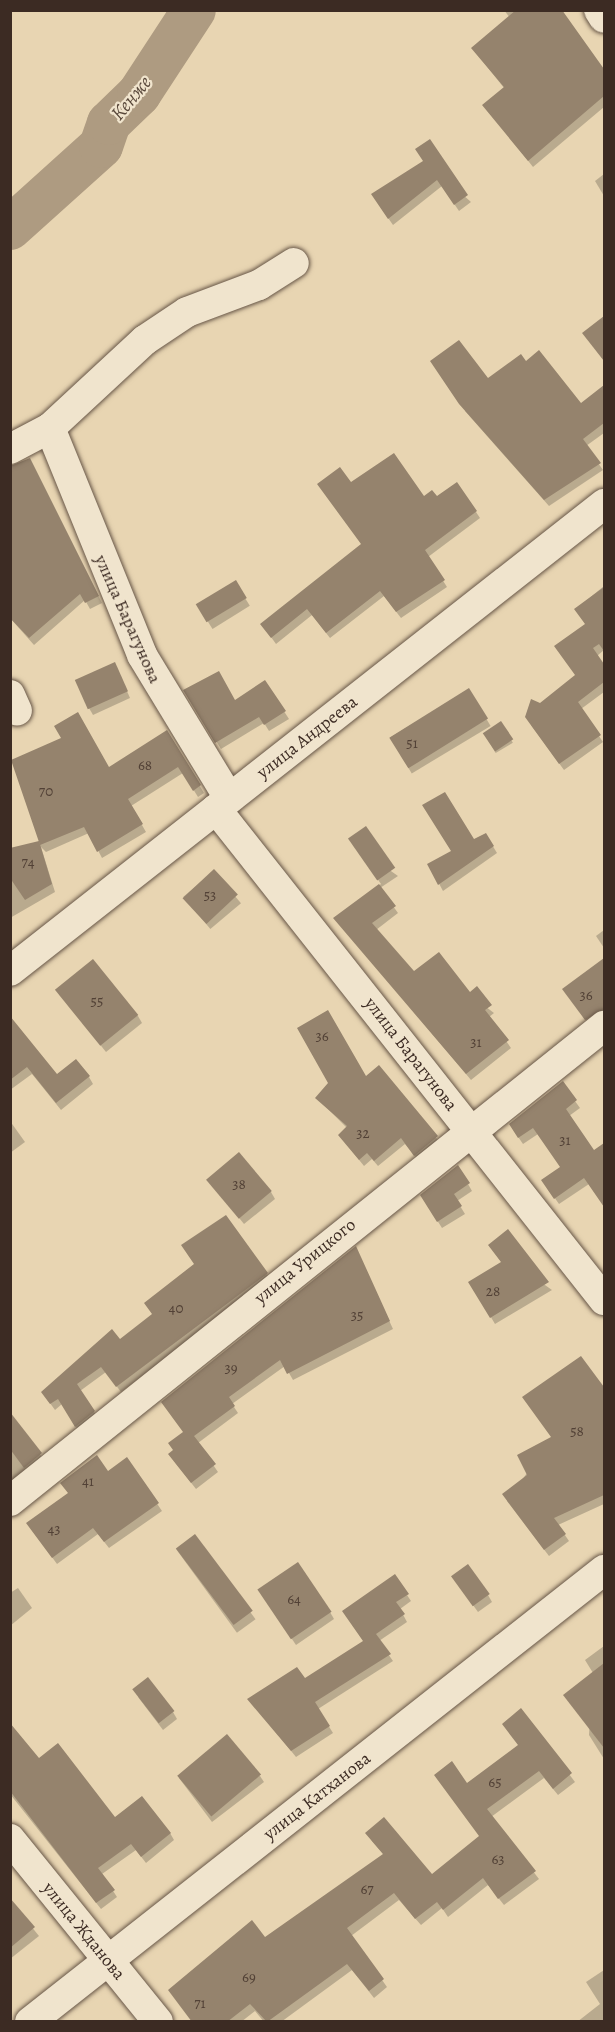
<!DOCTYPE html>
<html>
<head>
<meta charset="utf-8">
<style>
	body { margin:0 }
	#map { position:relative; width:615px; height:2032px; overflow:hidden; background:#e8d5b2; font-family:Alegreya,serif }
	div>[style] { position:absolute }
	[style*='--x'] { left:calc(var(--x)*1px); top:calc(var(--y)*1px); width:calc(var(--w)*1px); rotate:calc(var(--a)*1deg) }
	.shadow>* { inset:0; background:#0003; transform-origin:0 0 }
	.river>* { height:44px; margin:-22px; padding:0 22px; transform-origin:22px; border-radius:22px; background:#ae9b81 }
	.building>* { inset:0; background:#95836d; transform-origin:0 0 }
	.roads { filter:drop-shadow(0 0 2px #675647) drop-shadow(0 0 2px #675647) }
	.minor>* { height:30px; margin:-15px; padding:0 15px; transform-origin:15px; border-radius:15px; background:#f0e4cd }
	span { translate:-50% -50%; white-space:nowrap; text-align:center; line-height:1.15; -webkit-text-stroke:4.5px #f0e4cd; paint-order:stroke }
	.number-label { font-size:15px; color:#524136 }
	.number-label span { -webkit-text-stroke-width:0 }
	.street-label { font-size:18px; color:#3c2b23 }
	.water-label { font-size:20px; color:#58473a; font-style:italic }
	.frame { position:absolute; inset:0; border:12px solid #3c2b23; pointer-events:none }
</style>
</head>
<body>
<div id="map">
	<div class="shadow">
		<i style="clip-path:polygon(504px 10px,554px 10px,604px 72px,604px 107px,533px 167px,484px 105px,504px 88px,473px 49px,510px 18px)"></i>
		<i style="clip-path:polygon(425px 161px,471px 202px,459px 211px,442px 186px,393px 225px,377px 202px)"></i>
		<i style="clip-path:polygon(604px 174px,604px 196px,595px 181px)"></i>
		<i style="clip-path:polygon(604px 317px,604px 361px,584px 333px)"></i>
		<i style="clip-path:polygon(526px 363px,580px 405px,604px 387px,604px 433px,586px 446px,603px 470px,549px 506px,465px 411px,488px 380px)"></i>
		<i style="clip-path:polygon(39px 478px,102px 603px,90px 609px,85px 600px,34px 645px,10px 618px)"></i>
		<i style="clip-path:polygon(351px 484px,436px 498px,476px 512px,480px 518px,428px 557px,447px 587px,401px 618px,384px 596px,330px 638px,312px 615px,276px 644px,266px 630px,362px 545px)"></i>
		<i style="left:235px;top:582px;width:28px;height:44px;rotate:58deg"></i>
		<i style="clip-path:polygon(604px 586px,604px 650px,597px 656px,604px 666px,604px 692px,581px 709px,603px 742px,564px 770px,531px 725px,541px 705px,576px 676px,586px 625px,576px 609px)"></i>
		<i style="clip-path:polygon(118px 671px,130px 698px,93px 715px,89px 708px)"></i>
		<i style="clip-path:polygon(265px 682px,289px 719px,269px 731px,264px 723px,221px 749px,186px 691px,234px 702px)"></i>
		<i style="left:469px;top:690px;width:42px;height:92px;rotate:59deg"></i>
		<i style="left:501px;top:723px;width:23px;height:20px;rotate:59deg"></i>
		<i style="clip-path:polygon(167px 732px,204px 793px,198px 797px,183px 773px,131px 806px,146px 832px,102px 858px,89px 833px,46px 852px,41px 847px,55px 892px,10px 918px,10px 850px,41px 842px,109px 769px)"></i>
		<i style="clip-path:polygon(486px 835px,497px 853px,443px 891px,429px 865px)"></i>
		<i style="clip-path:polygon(354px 845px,398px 876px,380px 888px,398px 913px,376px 930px,414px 973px,469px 994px,494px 1013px,489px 1017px,511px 1048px,471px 1080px,335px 918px,381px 884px)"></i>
		<i style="left:214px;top:871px;width:42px;height:40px;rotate:50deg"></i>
		<i style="clip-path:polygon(604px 930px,604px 948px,596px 936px)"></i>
		<i style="clip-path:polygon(604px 960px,604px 1014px,589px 1025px,564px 989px)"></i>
		<i style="clip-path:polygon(57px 991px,138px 1016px,142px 1023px,106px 1052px)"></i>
		<i style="clip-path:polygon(10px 1038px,57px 1076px,89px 1077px,93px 1084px,61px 1110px,32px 1074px,10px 1090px)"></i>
		<i style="clip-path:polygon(379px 1067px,441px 1144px,419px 1161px,405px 1144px,378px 1166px,372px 1159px,364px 1166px,339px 1135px,347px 1128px,317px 1098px,366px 1079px)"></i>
		<i style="clip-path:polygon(562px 1083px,580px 1108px,569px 1116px,594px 1152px,604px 1145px,604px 1205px,589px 1184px,559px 1204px,547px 1187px,562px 1168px,538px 1134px,523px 1144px,514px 1131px)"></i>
		<i style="clip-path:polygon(10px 1121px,25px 1142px,10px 1153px)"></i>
		<i style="clip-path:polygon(208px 1180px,271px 1192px,275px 1199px,244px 1224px)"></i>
		<i style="clip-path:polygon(468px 1184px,472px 1191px,457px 1201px,465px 1214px,442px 1228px,426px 1203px)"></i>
		<i style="clip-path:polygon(490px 1246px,552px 1290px,495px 1324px,470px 1282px,502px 1263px)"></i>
		<i style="clip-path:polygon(359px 1255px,393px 1329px,293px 1380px,285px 1366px,232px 1404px,238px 1413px,198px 1443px,218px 1472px,196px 1489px,174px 1461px,184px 1433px)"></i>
		<i style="clip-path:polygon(267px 1274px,270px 1280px,121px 1392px,106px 1372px,80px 1391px,98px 1418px,79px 1432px,62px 1404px,55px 1410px,47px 1399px,153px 1315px)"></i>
		<i style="clip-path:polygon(581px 1358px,604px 1390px,604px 1504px,558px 1525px,569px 1541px,549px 1556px,507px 1501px,552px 1438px)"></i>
		<i style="clip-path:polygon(10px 1414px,45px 1461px,10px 1489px)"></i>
		<i style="clip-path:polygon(127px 1459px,162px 1511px,109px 1548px,98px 1534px,57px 1564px,32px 1530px)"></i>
		<i style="left:195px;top:1536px;width:103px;height:23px;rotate:54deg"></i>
		<i style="clip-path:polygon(457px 1583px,488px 1595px,492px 1602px,478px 1612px)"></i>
		<i style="clip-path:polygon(18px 1588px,32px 1608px,10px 1626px,10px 1593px)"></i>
		<i style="clip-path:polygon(407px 1595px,411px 1601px,400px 1609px,407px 1622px,379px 1641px,393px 1661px,318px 1709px,333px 1733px,296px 1757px,249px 1699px,304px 1680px,364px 1642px,348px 1618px)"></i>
		<i style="clip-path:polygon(263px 1596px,330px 1612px,334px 1619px,296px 1645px)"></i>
		<i style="clip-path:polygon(604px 1646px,604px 1759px,589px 1735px,593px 1673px,585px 1660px)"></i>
		<i style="clip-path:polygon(138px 1697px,173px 1712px,177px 1719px,163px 1730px)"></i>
		<i style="clip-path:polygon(521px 1710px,575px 1782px,558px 1795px,544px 1778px,491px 1817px,539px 1879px,504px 1905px,488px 1885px,448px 1917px,442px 1908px,421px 1925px,399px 1900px,351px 1936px,387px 1987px,374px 1998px,352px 1970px,281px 2022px,264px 2022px,255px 2011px,241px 2022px,192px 2022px,265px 1939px,384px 1855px,371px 1840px,432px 1876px,480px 1837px,467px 1785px,519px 1746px)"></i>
		<i style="clip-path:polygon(10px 1726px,39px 1760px,115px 1820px,170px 1833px,174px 1840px,146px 1863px,136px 1850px,102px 1874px,117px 1897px,101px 1909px,10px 1794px)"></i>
		<i style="clip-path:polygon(260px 1776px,264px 1782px,212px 1822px,179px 1778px)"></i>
		<i style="clip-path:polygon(14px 1905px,39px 1936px,10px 1959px,10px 1908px)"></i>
		<i style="clip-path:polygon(604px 1970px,604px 2022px,577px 2022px,600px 2004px,586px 1982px)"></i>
	</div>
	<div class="river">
		<i style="--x:10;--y:228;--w:122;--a:-42"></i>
		<i style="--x:101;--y:146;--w:24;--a:-71"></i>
		<i style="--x:109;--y:123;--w:42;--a:-44"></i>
		<i style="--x:139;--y:94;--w:100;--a:-56.8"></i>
	</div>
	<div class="building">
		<i style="clip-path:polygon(516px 10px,562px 10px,604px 69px,604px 96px,528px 161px,482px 105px,504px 87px,471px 48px)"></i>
		<i style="clip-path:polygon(430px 139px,468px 195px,454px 205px,437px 180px,388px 219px,371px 194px,423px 161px,415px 149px)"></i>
		<i style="clip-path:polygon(604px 316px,604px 361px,582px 333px)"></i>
		<i style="clip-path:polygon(459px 340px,488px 378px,521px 354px,526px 361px,539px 350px,581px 403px,604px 385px,604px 423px,583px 439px,601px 463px,544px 500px,459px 404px,430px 361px)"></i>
		<i style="clip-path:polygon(394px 453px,424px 496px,432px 490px,437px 496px,457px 482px,477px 511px,425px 550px,445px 580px,396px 612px,380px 591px,326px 633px,307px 609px,271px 638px,260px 624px,361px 544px,317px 484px,340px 467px,351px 482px)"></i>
		<i style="clip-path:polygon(30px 458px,99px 596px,85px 603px,80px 594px,29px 638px,10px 618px,10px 466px)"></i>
		<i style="left:236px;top:580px;width:21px;height:47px;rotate:59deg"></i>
		<i style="clip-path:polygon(604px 587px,604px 651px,599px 644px,593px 648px,604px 664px,604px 682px,578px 702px,601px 735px,559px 764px,525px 717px,531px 699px,540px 703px,575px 675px,554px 646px,585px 624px,574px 609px)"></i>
		<i style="left:115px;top:662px;width:32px;height:44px;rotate:66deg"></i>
		<i style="clip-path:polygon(219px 671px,235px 700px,265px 680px,286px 711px,264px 725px,259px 717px,215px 743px,183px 690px)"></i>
		<i style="left:469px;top:688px;width:36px;height:94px;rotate:58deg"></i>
		<i style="clip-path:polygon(78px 712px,109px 767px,167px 730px,201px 785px,193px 791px,178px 767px,128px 799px,143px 824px,97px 852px,84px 827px,40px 845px,11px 760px,61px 738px,54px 726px)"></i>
		<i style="left:501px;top:721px;width:22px;height:22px;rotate:56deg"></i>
		<i style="clip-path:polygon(445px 792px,474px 839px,486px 833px,494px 846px,438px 885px,427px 864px,451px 851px,422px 805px)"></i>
		<i style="left:366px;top:826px;width:51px;height:22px;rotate:55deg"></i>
		<i style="clip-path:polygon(39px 841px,52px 884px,25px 900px,10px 878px,10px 848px)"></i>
		<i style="left:214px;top:869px;width:35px;height:43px;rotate:47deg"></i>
		<i style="clip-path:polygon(379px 884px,396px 906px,372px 923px,414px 971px,439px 952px,470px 992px,477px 986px,492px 1005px,485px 1010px,509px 1040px,466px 1074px,333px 918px)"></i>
		<i style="clip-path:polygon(604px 958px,604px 1009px,585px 1020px,562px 989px)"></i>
		<i style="left:93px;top:959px;width:72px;height:49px;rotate:51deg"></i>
		<i style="clip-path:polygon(328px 1010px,366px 1076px,379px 1065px,438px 1136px,414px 1156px,401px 1138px,374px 1161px,367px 1153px,359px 1160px,338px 1135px,347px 1126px,315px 1098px,328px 1083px,297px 1028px)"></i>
		<i style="clip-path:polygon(10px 1016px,57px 1074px,76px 1059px,90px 1076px,56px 1103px,27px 1067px,10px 1080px)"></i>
		<i style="clip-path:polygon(563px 1081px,577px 1100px,566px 1109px,594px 1150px,604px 1143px,604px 1207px,584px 1178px,554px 1199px,541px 1180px,560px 1167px,533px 1128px,518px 1138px,509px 1124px)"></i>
		<i style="left:239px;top:1152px;width:51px;height:43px;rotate:50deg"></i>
		<i style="clip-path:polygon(458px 1165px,470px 1183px,454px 1194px,462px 1206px,437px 1222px,420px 1195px)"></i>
		<i style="clip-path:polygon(226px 1215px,268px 1273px,116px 1387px,101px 1367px,77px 1384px,95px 1411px,75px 1427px,58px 1399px,50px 1404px,41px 1392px,112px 1329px,120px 1339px,152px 1314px,144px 1303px,194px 1264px,181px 1245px)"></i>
		<i style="clip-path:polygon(508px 1229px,549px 1282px,490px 1318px,468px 1282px,501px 1262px,488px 1245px)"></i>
		<i style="clip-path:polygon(356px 1246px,390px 1321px,287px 1374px,280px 1360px,229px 1397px,235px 1406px,194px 1436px,216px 1464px,191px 1483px,168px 1454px,173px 1450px,168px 1443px,183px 1432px,161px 1402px)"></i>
		<i style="clip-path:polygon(581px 1356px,604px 1387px,604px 1495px,554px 1518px,566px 1534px,544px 1550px,502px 1494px,527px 1475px,517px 1455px,551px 1437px,522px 1397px)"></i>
		<i style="clip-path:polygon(10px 1412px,42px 1453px,24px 1468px,10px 1449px)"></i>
		<i style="clip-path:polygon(97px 1455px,108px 1471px,127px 1457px,159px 1503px,104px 1542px,93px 1528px,52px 1558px,26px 1523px,68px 1493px,60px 1483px)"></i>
		<i style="left:195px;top:1534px;width:96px;height:24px;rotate:53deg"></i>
		<i style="left:298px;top:1562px;width:60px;height:49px;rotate:56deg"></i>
		<i style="left:468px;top:1564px;width:37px;height:21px;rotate:54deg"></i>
		<i style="clip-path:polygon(395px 1574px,409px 1594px,396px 1602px,405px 1614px,376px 1634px,391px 1654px,315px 1702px,330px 1726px,291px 1751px,247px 1699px,297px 1667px,305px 1678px,363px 1641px,342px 1611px)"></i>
		<i style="clip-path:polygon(604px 1663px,604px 1748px,563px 1695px)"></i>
		<i style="left:148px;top:1677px;width:43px;height:20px;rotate:52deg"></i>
		<i style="clip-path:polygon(521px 1708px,572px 1773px,553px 1789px,539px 1771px,487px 1809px,536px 1871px,498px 1899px,483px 1878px,443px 1910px,437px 1902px,415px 1919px,394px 1893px,347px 1928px,384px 1979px,369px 1991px,347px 1964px,267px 2022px,250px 2004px,227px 2022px,192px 2022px,168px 1990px,252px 1920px,265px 1937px,383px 1854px,365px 1833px,384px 1817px,432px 1874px,479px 1836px,434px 1775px,452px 1761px,467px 1783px,518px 1745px,502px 1724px)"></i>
		<i style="clip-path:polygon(10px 1723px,39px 1758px,58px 1743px,115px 1817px,142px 1796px,171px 1833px,141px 1857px,131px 1844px,98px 1868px,115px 1890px,96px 1903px,10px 1791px)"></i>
		<i style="left:227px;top:1734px;width:53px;height:65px;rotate:50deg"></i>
		<i style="clip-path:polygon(10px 1898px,35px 1927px,10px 1948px)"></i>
	</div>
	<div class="roads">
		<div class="minor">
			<i style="--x:599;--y:10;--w:9;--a:58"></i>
			<i style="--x:50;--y:428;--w:245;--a:67.9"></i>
			<i style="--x:142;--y:655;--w:167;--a:58.7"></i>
			<i style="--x:10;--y:449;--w:45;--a:-27.7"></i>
			<i style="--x:50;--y:428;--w:129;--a:-42.8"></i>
			<i style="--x:145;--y:340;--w:50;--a:-33.7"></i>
			<i style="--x:187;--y:312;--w:77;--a:-20.6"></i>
			<i style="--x:259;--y:285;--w:41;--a:-32.2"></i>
			<i style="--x:10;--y:695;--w:17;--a:66"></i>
			<i style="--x:216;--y:809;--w:626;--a:51.68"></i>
			<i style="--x:10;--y:971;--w:756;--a:-38.17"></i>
			<i style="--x:10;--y:1501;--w:761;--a:-38.65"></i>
			<i style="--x:10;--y:1839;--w:235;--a:51"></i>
			<i style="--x:30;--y:2022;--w:731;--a:-38.22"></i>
		</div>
	</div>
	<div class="number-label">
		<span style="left:412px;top:744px">51</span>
		<span style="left:145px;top:766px">68</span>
		<span style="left:46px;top:792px">70</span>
		<span style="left:28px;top:863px">74</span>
		<span style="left:210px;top:896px">53</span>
		<span style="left:586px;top:996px">36</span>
		<span style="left:97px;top:1002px">55</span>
		<span style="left:322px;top:1037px">36</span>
		<span style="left:476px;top:1043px">31</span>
		<span style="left:363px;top:1134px">32</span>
		<span style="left:565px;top:1141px">31</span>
		<span style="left:239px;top:1185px">38</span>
		<span style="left:493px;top:1292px">28</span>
		<span style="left:176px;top:1309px">40</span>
		<span style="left:357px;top:1316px">35</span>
		<span style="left:231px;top:1369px">39</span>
		<span style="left:577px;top:1432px">58</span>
		<span style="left:88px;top:1482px">41</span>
		<span style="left:54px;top:1530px">43</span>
		<span style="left:294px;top:1600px">64</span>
		<span style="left:495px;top:1783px">65</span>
		<span style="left:498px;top:1860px">63</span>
		<span style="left:367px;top:1890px">67</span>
		<span style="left:249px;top:1978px">69</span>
		<span style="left:200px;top:2004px">71</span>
	</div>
	<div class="street-label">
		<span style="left:128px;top:619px;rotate:66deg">улица Барагунова</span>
		<span style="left:307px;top:737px;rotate:-38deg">улица Андреева</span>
		<span style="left:411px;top:1054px;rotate:52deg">улица Барагунова</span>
		<span style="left:305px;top:1261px;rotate:-39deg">улица Урицкого</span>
		<span style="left:317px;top:1796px;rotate:-38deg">улица Катханова</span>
		<span style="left:84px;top:1931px;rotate:51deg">улица Жданова</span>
	</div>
	<div class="water-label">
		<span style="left:131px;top:98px;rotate:-50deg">Кенже</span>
	</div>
	<div class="frame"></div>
</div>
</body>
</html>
